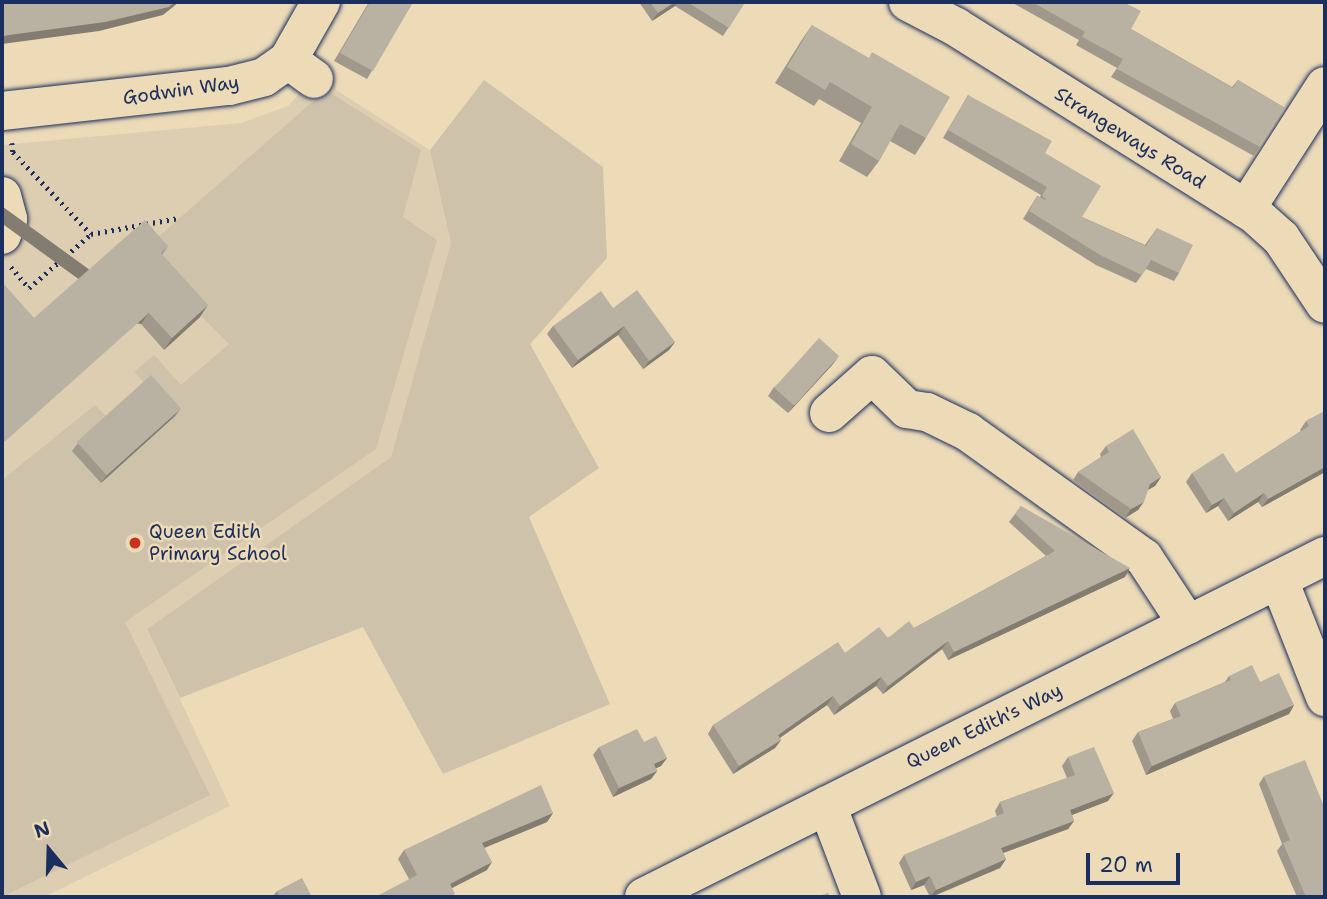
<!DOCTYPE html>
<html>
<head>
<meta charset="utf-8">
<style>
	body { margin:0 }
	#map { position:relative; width:1327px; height:899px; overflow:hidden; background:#eddbb8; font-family:"Shantell Sans",sans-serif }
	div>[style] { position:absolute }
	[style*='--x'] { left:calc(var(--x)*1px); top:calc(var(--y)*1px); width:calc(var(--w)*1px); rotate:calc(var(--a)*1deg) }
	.built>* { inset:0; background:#ddceb1 }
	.green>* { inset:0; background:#cfc2ab }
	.path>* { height:4.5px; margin-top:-2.25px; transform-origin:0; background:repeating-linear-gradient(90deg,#1b2f5e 0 2px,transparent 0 7px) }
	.roads { filter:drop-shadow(0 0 2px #1b2f5e) drop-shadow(0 0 2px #1b2f5e) }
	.minor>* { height:38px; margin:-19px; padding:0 19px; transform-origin:19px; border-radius:19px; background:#eddbb8 }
	.wall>* { inset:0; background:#9f988b }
	.shaded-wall>* { inset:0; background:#827c71; transform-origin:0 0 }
	.building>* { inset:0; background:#b9b1a2; transform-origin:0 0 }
	.dots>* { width:19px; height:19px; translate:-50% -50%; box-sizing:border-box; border:4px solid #eddbb8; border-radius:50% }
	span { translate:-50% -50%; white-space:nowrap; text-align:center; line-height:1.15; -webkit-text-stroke:5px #eddbb8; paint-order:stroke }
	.street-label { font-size:19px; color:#1b2f5e }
	.poi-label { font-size:19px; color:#1b2f5e }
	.left { translate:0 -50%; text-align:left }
	.frame { position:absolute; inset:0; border:4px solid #1b2f5e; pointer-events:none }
	.north { position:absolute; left:14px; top:815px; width:70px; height:70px; -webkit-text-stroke:5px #eddbb8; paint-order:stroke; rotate:341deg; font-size:19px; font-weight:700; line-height:28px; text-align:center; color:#1b2f5e }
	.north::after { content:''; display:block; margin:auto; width:24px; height:32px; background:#1b2f5e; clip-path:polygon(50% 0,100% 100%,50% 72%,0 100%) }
	.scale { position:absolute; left:1086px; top:853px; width:94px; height:32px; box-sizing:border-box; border:4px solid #1b2f5e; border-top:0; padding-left:9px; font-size:21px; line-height:24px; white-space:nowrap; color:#1b2f5e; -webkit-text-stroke:5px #eddbb8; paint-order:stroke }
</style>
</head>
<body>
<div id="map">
	<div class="built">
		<i style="clip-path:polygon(321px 69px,335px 79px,336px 90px,430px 150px,452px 243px,391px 457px,147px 629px,230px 806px,44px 897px,2px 897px,2px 145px,241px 123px,288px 106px)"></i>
	</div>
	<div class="green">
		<i style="clip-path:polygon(484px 80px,603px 167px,607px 258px,530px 344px,599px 468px,529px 517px,610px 704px,443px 774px,363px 627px,180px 698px,147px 629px,391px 457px,451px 243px,430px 150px)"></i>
		<i style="clip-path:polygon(326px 90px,421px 150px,403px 217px,437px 240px,376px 449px,125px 622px,210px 795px,2px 897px,2px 480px,95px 405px,108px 418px,101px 483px,175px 416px,134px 372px,154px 355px,181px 385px,229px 344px,179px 294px,149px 245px)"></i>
	</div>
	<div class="path">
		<i style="--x:12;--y:143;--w:9;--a:84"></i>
		<i style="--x:13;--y:152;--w:113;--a:46.4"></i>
		<i style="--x:91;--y:234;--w:89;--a:-10.3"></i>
		<i style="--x:11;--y:267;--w:28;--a:49"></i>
		<i style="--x:29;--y:288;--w:82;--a:-41.1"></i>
	</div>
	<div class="roads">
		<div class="minor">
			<i style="--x:908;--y:2;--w:54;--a:27.5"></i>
			<i style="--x:956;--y:27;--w:350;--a:32.1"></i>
			<i style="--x:1253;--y:213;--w:38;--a:42"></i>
			<i style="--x:1281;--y:238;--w:79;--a:56.3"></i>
			<i style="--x:288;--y:60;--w:32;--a:36"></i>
			<i style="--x:2;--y:111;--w:228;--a:-6.3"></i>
			<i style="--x:229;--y:86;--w:36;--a:-14"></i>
			<i style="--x:264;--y:77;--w:29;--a:-35"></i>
			<i style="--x:288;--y:60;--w:67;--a:-60.4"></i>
			<i style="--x:2;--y:196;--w:24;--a:75"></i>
			<i style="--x:8;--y:219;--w:17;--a:111"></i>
			<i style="--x:1246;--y:209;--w:146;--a:-57.3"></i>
			<i style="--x:829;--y:413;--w:57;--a:-41.5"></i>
			<i style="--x:872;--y:375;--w:49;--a:44.2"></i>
			<i style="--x:907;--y:409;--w:20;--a:9"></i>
			<i style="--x:927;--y:412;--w:46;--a:26"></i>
			<i style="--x:968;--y:432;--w:216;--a:35.6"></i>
			<i style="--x:1144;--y:558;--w:80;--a:56.7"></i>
			<i style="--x:1279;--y:580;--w:126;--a:68.5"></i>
			<i style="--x:827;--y:805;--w:98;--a:69.2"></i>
			<i style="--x:644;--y:897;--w:762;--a:-26.6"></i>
		</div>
	</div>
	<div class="wall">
		<i style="clip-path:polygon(369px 2px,413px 2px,367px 79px,334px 61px)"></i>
		<i style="clip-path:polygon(639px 2px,745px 2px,723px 36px,675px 6px,652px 21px)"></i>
		<i style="clip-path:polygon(1011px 2px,1123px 2px,1131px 29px,1232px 87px,1238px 80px,1285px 108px,1254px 156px,1111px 77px,1117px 68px,1076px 45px,1079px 40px)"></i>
		<i style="clip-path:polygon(812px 25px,926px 138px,915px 155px,890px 141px,879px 161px,867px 177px,839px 161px,861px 123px,819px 99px,814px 106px,775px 83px,801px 41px)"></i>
		<i style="clip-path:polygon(968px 95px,1045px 153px,1082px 217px,1145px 245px,1157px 228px,1179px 273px,1174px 281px,1146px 269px,1136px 283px,1096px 265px,1023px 219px,1037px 196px,1040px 197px,1041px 195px,943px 138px)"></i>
		<i style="clip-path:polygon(168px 246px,162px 255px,200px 317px,164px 350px,141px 324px,34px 318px)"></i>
		<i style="clip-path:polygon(613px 308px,675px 342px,669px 350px,643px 369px,618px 335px,572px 368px,547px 334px,553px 326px)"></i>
		<i style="clip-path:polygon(833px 364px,788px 413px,768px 396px,774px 387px)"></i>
		<i style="clip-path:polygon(1325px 411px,1325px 472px,1262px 507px,1258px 502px,1228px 521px,1218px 506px,1206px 513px,1186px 482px,1192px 473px,1236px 473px,1301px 431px,1300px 430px,1306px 421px)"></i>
		<i style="clip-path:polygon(175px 416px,101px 483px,72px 451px,78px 443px)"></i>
		<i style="clip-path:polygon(1106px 446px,1161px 477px,1155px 486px,1148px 490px,1138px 510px,1125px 518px,1073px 480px,1078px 472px,1101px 457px,1100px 454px)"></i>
		<i style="clip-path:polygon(1021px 506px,1125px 577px,948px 660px,942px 649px,883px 694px,876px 686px,834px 715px,827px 705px,780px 738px,781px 740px,775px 748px,733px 774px,708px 734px,713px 725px,845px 653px,914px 628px,1046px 556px,1009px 522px)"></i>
		<i style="clip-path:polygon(1229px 676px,1260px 682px,1294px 705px,1289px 714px,1146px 775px,1132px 741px,1138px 732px,1173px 719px,1170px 711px,1175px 703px,1225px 682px)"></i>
		<i style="clip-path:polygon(644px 742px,667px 758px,661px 766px,656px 768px,657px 771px,651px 779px,613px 797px,593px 755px,599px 747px)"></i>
		<i style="clip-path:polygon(1068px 757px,1108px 801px,1072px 815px,1074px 821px,1068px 829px,1003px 853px,1006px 859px,1000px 868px,932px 897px,930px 897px,924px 885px,911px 890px,899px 863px,904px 855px,997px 817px,995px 811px,1000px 802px,1067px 778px,1062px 766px)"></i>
		<i style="clip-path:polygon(1264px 776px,1325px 897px,1297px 897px,1277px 851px,1282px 844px,1259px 784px)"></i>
		<i style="clip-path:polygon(553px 813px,547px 822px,485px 847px,487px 870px,452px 888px,409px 879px,398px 859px,404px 850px)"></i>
		<i style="clip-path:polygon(277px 891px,312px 897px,272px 897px)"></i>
	</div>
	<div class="shaded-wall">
		<i style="clip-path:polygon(175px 2px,179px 2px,163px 15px,99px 31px,2px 44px,2px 36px)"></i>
		<i style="clip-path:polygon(675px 2px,678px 2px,675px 6px,652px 21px,658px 13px)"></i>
		<i style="clip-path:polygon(208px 305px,200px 317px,164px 350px,172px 338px)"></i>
		<i style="left:149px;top:313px;width:14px;height:197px;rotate:126deg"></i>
		<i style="clip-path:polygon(624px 326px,618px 335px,572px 368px,578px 360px)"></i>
		<i style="clip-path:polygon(675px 342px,669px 350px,643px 369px,649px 361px)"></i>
		<i style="clip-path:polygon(839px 356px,833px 364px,788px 413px,794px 405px)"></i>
		<i style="clip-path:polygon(181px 408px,175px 416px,101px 483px,107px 475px)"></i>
		<i style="clip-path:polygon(1325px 467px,1325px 472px,1262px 507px,1268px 499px)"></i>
		<i style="clip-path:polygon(1161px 477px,1155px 486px,1144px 492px,1150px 484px)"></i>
		<i style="clip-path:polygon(1264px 493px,1258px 502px,1228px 521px,1234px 513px)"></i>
		<i style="clip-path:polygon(1224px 498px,1218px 506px,1206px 513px,1212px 505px)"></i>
		<i style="clip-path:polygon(1144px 502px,1138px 510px,1125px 518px,1131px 509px)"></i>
		<i style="clip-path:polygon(1130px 568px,1125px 577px,948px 660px,954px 652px)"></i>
		<i style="clip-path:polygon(948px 641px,942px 649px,883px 694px,888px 686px)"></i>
		<i style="clip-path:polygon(881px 677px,876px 686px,834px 715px,840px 706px)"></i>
		<i style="clip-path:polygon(833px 696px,827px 705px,772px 743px,778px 735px)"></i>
		<i style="clip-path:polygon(1294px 705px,1289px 714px,1146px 775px,1152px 766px)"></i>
		<i style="clip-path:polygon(781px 740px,775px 748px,733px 774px,739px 766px)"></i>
		<i style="clip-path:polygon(667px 758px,661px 766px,648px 772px,654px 764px)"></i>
		<i style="clip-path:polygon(657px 771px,651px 779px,613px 797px,619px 788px)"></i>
		<i style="clip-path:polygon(1114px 793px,1108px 801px,1064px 818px,1070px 810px)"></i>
		<i style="clip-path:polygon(553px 813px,547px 822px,477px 851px,482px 843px)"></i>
		<i style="clip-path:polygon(1074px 821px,1068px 829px,995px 856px,1001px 848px)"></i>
		<i style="clip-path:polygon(1006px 859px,1000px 868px,930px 897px,936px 890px)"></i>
		<i style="clip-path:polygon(492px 862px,487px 870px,444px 892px,450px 884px)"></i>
		<i style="clip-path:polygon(930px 876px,924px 885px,911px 890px,916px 882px)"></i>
	</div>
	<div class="building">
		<i style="clip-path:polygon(2px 2px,175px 2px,169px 7px,105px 22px,2px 36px)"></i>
		<i style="clip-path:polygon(370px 2px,413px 2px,373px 71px,340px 53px)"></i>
		<i style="clip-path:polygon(650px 2px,675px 2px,658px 13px)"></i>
		<i style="clip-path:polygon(687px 2px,745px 2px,729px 28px)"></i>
		<i style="clip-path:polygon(1032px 2px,1123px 2px,1141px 11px,1131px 29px,1233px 88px,1238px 80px,1285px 108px,1260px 147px,1117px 69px,1123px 59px,1082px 37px,1085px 32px)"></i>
		<i style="clip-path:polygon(812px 25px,869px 58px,872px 52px,950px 97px,926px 138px,900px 124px,879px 161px,851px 144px,872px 107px,830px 82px,825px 90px,787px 67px)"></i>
		<i style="clip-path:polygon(968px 95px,1052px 141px,1045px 153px,1101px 186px,1082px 217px,1146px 246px,1157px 228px,1193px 245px,1179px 273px,1151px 260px,1142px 275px,1102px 256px,1029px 211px,1037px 196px,1048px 201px,1042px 196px,1047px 187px,948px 130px)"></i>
		<i style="clip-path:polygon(145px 220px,168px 246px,161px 253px,208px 305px,172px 338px,149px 313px,2px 444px,2px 282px,34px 318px)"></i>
		<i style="clip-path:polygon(637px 290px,675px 342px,649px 361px,624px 326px,578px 360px,553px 326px,601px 291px,613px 308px)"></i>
		<i style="left:819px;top:338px;width:27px;height:67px;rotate:42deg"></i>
		<i style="left:151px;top:375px;width:45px;height:100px;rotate:48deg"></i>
		<i style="clip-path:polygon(1325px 411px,1325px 467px,1268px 499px,1264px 493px,1234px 513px,1224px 498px,1212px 505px,1192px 473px,1223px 453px,1236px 473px,1309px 426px,1306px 421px)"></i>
		<i style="clip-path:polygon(1133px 429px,1161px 477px,1150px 484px,1144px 502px,1131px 509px,1078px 472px,1109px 452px,1106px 446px)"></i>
		<i style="clip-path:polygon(1021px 506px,1130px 568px,954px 652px,948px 641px,888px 686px,881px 677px,840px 706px,833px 696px,778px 735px,781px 740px,739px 766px,713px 725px,838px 642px,845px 653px,879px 627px,888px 638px,909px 621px,914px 628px,1055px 551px,1015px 514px)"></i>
		<i style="clip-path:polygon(1252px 665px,1260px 682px,1279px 673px,1294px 705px,1152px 766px,1138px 732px,1181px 716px,1175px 703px,1231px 680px,1229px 676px)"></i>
		<i style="clip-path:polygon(637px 729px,644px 742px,656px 736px,667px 758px,654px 764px,657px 771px,619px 788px,599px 747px)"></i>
		<i style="clip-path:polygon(1094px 747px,1114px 793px,1070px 810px,1074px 821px,1001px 848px,1006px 859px,936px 890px,930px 876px,916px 882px,904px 855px,1004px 813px,1000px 802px,1075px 775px,1068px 757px)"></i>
		<i style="clip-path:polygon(1305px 760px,1325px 809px,1325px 897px,1306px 897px,1283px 843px,1290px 840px,1264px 776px)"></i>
		<i style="clip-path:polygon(541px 785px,553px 813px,482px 843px,492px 862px,450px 884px,455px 894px,449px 897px,375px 897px,417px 875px,404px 850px)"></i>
		<i style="clip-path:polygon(302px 878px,312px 897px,280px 897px,277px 891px)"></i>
		<i style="clip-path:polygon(828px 893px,830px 897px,816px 897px)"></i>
	</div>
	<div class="dots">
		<i style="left:135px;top:543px;background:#c8321e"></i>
	</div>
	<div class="street-label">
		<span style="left:181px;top:90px;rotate:-8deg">Godwin Way</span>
		<span style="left:1130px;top:138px;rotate:32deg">Strangeways Road</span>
		<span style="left:984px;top:726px;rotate:-26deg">Queen Edith's Way</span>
	</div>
	<div class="poi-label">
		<span class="left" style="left:149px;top:543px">Queen Edith<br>Primary School</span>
	</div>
	<div class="frame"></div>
	<div class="north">N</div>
	<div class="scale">20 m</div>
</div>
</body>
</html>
